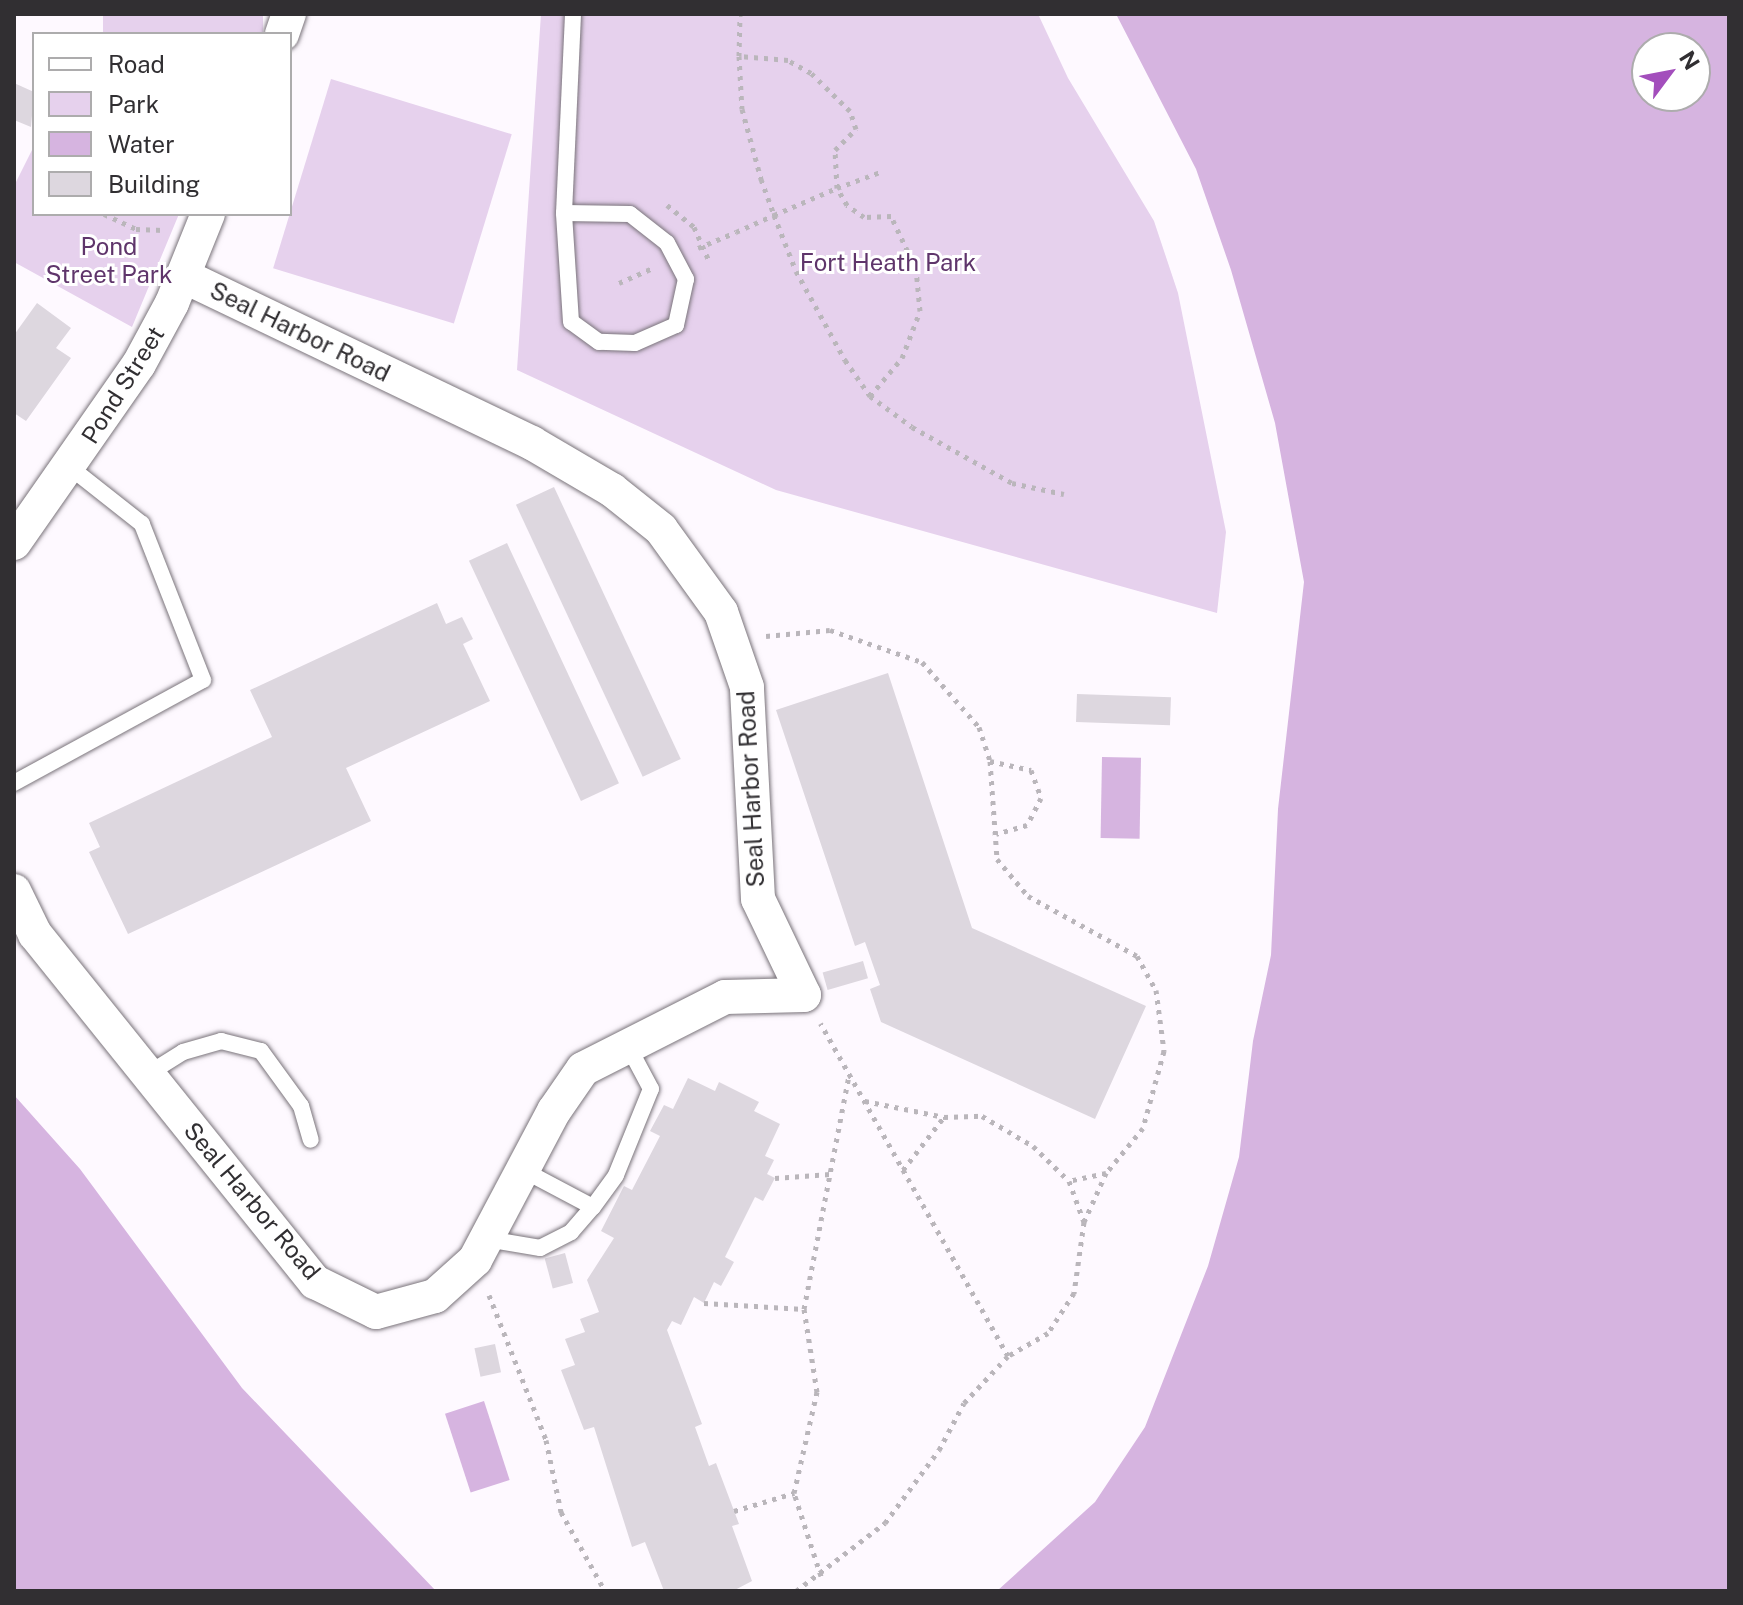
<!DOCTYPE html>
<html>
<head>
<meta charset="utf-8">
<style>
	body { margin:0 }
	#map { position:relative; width:1743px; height:1605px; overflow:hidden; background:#fef9ff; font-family:"Public Sans",sans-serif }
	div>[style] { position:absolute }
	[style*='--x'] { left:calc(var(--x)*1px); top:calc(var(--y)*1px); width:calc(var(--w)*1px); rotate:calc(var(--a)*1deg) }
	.green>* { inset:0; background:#e6d1ed; transform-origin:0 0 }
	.water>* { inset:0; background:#d6b4e0; transform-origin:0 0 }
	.building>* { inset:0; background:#ddd7df; transform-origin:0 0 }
	.path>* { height:5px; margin-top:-2.5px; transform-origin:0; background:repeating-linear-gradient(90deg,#bab6bb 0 4px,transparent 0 10px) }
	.roads { filter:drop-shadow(0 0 2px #7a747b) drop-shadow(0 0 2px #7a747b) }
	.lane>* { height:16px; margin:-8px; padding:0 8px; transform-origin:8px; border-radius:8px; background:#fff }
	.street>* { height:34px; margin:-17px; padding:0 17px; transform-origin:17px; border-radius:17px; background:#fff }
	span { translate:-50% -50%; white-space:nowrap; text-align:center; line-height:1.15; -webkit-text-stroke:6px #fff; paint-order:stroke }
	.park-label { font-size:24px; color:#5f356b }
	.street-label { font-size:24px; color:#312f32 }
	.frame { position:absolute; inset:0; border:16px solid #312f32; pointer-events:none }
	.legend { position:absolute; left:32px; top:32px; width:260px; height:184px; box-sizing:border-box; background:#fff; border:2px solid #adacad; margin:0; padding:10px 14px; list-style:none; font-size:24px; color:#312f32 }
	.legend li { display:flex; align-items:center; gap:16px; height:40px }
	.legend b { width:40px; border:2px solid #adacad }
	.north { position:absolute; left:1631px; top:32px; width:80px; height:80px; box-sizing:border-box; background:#fff; border:2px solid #adacad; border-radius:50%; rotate:58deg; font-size:22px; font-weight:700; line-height:32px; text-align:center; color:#312f32 }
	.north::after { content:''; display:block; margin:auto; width:28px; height:36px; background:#a34ebc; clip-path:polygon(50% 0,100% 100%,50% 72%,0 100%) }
</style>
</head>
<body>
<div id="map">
	<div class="green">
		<i style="left:103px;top:14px;width:160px;height:23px"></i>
		<i style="clip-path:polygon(541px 14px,1038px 14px,1068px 78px,1154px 221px,1178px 293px,1226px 532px,1217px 613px,776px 490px,517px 370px)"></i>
		<i style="left:331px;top:79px;width:189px;height:198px;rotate:17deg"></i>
		<i style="clip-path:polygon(34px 146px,34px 214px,179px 214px,132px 327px,14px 262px,14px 186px)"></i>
	</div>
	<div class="water">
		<i style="clip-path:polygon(evenodd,1116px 14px,1729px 14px,1729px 1591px,997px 1591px,1095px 1502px,1145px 1427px,1208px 1266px,1239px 1157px,1253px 1041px,1271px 955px,1278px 809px,1304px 582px,1275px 423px,1231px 270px,1196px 169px,1116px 14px,1647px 48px,1695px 48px,1695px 96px,1647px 96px,1647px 48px)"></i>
		<i style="left:1102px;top:757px;width:39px;height:81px;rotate:1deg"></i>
		<i style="clip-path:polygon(14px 1095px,80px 1169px,242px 1388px,436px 1591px,14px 1591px)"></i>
		<i style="left:484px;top:1401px;width:83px;height:41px;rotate:72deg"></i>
	</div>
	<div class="building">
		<i style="clip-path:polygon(14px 83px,34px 92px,31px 127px,14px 120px)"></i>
		<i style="clip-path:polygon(37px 303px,71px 328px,56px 348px,71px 358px,26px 421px,14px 413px,14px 335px)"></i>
		<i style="left:554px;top:487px;width:300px;height:42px;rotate:65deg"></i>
		<i style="left:507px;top:543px;width:265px;height:42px;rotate:65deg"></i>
		<i style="clip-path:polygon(437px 603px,446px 624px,462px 617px,473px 639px,463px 644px,490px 701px,346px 768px,371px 821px,128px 934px,89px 852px,100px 847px,89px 823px,272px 737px,250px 690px)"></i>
		<i style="clip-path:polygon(888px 673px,972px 928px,1146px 1006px,1095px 1119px,881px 1022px,870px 989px,880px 985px,865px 942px,855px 946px,776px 710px)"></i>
		<i style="left:1077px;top:694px;width:94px;height:28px;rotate:2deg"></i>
		<i style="left:863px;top:961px;width:18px;height:42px;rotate:74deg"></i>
		<i style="clip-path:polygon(688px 1078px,715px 1091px,719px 1082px,759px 1102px,754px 1111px,780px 1124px,765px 1156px,774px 1160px,767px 1174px,775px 1178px,763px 1201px,755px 1197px,725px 1257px,734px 1262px,721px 1286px,714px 1282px,704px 1303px,694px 1297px,681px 1325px,672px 1321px,667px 1330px,702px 1424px,695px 1427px,709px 1466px,716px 1463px,739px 1524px,732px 1526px,752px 1581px,733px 1591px,664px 1591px,645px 1542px,632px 1547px,594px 1427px,584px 1430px,561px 1370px,575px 1365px,565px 1339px,585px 1332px,580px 1319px,599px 1312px,587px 1280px,614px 1238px,601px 1231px,624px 1186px,632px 1190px,660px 1136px,650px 1131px,664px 1105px,673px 1109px)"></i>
		<i style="left:565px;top:1253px;width:31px;height:21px;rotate:75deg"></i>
		<i style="left:495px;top:1344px;width:29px;height:21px;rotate:78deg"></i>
	</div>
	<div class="path">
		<i style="--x:739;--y:56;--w:42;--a:-88.6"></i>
		<i style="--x:667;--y:205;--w:35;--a:39"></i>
		<i style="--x:694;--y:227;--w:39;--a:66"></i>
		<i style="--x:104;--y:214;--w:35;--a:25"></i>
		<i style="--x:136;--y:229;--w:28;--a:2"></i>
		<i style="--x:698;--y:248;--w:41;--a:-22.8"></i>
		<i style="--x:736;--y:232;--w:42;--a:-24.1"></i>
		<i style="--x:774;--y:215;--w:69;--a:-23.2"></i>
		<i style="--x:837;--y:188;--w:38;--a:-93"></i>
		<i style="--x:835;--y:150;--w:30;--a:-45"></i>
		<i style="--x:856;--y:129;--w:19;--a:-108"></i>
		<i style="--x:850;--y:111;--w:54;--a:-135.7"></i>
		<i style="--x:811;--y:73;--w:26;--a:-151"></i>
		<i style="--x:788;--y:60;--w:49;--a:-175.3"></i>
		<i style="--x:739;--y:56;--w:53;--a:86.8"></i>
		<i style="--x:742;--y:109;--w:73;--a:74.8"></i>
		<i style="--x:761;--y:179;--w:38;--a:70"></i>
		<i style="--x:774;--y:215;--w:60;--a:68.6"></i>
		<i style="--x:796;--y:271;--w:102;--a:61.2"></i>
		<i style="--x:845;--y:360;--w:44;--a:55.2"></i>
		<i style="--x:870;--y:396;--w:52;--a:36.4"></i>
		<i style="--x:912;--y:427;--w:115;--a:29.2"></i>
		<i style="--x:1012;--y:483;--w:53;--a:11.9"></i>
		<i style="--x:619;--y:283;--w:36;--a:-24"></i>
		<i style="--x:870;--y:396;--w:50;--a:-49.9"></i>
		<i style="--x:902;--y:358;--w:50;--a:-69"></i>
		<i style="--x:920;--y:311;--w:42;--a:-95.4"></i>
		<i style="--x:916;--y:269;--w:59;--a:-115.3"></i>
		<i style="--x:891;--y:216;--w:27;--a:178"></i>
		<i style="--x:864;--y:217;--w:21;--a:-145"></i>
		<i style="--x:847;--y:205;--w:20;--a:-120"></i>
		<i style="--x:837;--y:188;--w:49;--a:-20.3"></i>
		<i style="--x:766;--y:636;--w:64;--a:-5.4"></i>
		<i style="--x:830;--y:630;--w:97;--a:19.2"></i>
		<i style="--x:922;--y:662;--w:86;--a:48.8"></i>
		<i style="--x:979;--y:727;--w:36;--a:72"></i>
		<i style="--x:990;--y:761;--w:98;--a:85.9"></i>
		<i style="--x:997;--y:859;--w:48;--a:50"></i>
		<i style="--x:1028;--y:896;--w:124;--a:28.8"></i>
		<i style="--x:1137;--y:956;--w:39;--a:61"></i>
		<i style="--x:1156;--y:990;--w:62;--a:82.5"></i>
		<i style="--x:1164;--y:1051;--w:80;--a:105.3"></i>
		<i style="--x:1143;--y:1128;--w:58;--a:129.4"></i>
		<i style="--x:1106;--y:1173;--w:38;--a:168"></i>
		<i style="--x:990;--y:761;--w:42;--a:12.4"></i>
		<i style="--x:1031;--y:770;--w:30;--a:70"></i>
		<i style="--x:1041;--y:798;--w:30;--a:117"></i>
		<i style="--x:1027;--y:825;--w:32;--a:164"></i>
		<i style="--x:865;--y:1101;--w:81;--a:11.4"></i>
		<i style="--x:944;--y:1117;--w:38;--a:-2"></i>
		<i style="--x:982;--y:1116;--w:59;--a:30.5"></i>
		<i style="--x:1033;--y:1146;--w:50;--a:44.2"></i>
		<i style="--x:1069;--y:1181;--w:44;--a:69.9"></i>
		<i style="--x:1084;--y:1222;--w:72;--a:98"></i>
		<i style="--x:1074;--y:1293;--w:48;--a:123"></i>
		<i style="--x:1048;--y:1333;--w:46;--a:150.1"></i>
		<i style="--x:903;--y:1170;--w:67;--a:-52.3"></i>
		<i style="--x:775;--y:1178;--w:55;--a:-4.2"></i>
		<i style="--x:1084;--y:1222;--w:54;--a:-65.8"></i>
		<i style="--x:489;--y:1295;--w:156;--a:68.5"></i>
		<i style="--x:546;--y:1440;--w:74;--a:78.2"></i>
		<i style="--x:561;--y:1512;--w:90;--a:60.9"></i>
		<i style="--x:704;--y:1303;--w:100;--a:3.4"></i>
		<i style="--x:734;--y:1511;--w:63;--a:-16.7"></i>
		<i style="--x:821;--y:1576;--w:87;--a:-108"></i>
		<i style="--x:794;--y:1493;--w:104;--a:-77.2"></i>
		<i style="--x:817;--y:1392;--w:84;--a:-98.9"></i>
		<i style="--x:804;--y:1309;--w:238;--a:-79.1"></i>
		<i style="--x:796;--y:1591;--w:112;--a:-37.4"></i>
		<i style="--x:885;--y:1523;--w:91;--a:-53.5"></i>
		<i style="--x:939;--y:1450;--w:53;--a:-62"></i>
		<i style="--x:964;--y:1403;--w:64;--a:-46.9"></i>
		<i style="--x:1008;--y:1356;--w:382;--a:-119.4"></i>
	</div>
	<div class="roads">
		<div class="lane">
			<i style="--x:564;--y:213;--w:66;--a:0.9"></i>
			<i style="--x:630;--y:214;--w:47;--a:38.1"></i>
			<i style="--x:667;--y:243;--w:41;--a:62.2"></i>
			<i style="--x:686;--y:279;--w:47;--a:102.3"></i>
			<i style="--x:676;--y:325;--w:45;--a:156.3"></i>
			<i style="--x:635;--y:343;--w:36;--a:-178"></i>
			<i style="--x:599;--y:342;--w:34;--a:-144"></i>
			<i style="--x:571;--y:322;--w:109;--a:-93.7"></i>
			<i style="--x:564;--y:213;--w:199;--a:-87.4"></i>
			<i style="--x:14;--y:783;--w:215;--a:-28.6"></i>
			<i style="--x:203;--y:680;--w:168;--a:-111.4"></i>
			<i style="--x:142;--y:524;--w:90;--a:-141.7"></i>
			<i style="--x:148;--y:1074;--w:41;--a:-32.2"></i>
			<i style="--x:183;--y:1052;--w:40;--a:-16"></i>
			<i style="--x:221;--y:1041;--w:41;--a:14"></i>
			<i style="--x:261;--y:1051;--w:68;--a:54"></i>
			<i style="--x:301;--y:1106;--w:35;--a:74"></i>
			<i style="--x:523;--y:1170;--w:79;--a:27.9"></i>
			<i style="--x:487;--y:1239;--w:54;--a:9.6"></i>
			<i style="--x:540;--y:1248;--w:35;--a:-27"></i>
			<i style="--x:571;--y:1232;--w:33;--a:-49"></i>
			<i style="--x:593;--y:1207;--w:39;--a:-54"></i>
			<i style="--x:616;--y:1175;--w:93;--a:-67.9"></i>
			<i style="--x:651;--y:1089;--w:49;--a:-118.1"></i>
		</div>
		<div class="street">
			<i style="--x:282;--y:34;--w:21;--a:-71"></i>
			<i style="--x:14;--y:543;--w:218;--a:-55.1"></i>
			<i style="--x:139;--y:364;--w:69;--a:-61.6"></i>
			<i style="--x:172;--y:303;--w:96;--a:-68"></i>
			<i style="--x:14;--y:891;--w:48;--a:64"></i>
			<i style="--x:35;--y:934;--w:447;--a:51.2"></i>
			<i style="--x:315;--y:1282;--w:68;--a:26.2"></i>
			<i style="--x:376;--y:1312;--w:61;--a:-15.2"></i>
			<i style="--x:435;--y:1296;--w:54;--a:-42"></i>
			<i style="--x:475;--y:1260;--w:169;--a:-62.1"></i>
			<i style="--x:554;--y:1111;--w:51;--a:-55.4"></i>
			<i style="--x:583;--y:1069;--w:159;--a:-26.9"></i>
			<i style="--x:725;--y:997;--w:79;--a:-1.5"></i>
			<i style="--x:804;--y:995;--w:106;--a:-115.6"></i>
			<i style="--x:758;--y:899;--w:212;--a:-93"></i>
			<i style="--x:747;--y:687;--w:79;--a:-109.1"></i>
			<i style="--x:721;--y:612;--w:102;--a:-125.9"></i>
			<i style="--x:661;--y:529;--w:63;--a:-141.5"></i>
			<i style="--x:612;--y:490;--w:93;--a:-149.6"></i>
			<i style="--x:532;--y:443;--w:387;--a:-154.4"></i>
		</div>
	</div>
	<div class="park-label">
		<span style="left:109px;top:261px">Pond<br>Street Park</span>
		<span style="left:888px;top:263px">Fort Heath Park</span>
	</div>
	<div class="street-label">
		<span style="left:300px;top:332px;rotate:26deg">Seal Harbor Road</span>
		<span style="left:123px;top:385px;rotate:-58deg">Pond Street</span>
		<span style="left:751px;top:789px;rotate:-93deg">Seal Harbor Road</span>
		<span style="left:252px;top:1201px;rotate:50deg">Seal Harbor Road</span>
	</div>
	<div class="frame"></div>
	<ul class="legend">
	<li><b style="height:10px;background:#fff"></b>Road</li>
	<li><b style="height:22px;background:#e6d1ed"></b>Park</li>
	<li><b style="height:22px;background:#d6b4e0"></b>Water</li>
	<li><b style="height:22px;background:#ddd7df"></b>Building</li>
	</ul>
	<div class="north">N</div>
</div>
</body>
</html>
